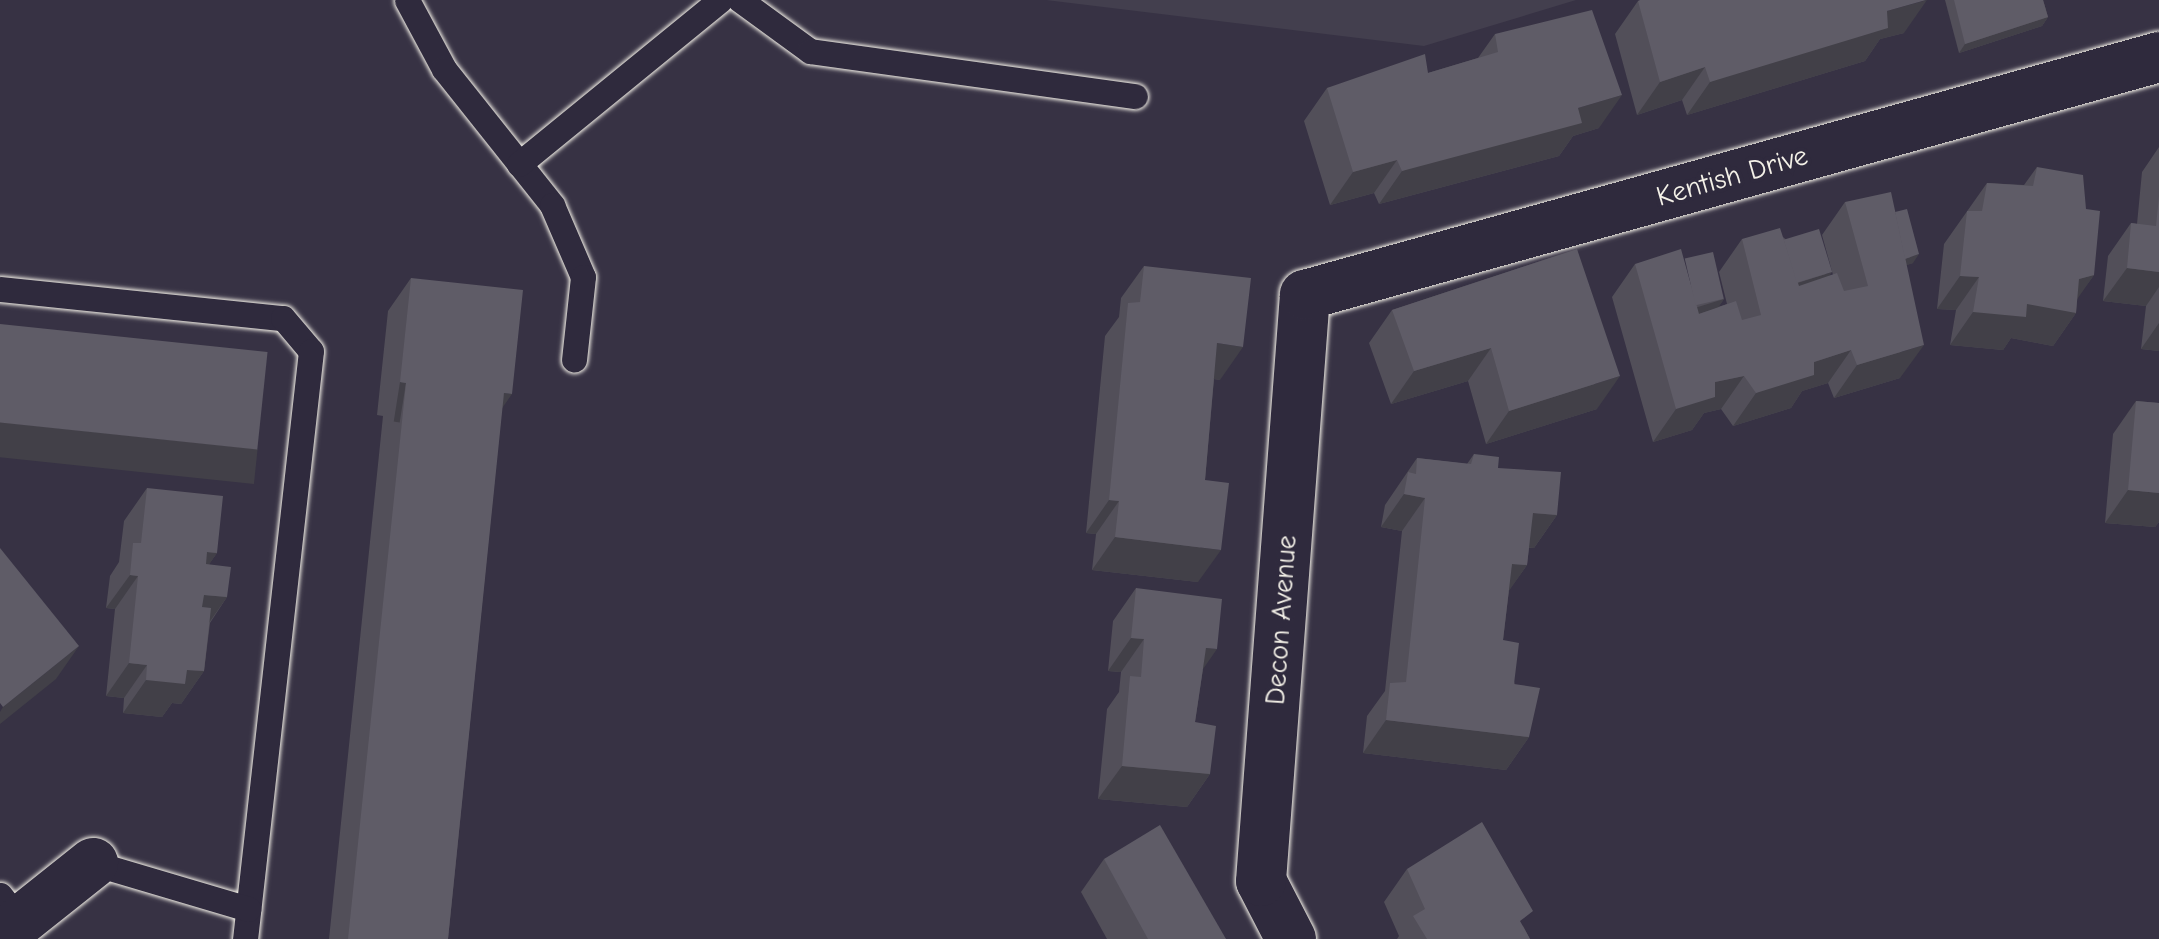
<!DOCTYPE html>
<html>
<head>
<meta charset="utf-8">
<style>
	body { margin:0 }
	#map { position:relative; width:2159px; height:939px; overflow:hidden; background:#373244; font-family:"Comic Neue",sans-serif }
	div>[style] { position:absolute }
	[style*='--x'] { left:calc(var(--x)*1px); top:calc(var(--y)*1px); width:calc(var(--w)*1px); rotate:calc(var(--a)*1deg) }
	.built>* { inset:0; background:#433f4e }
	.roads { filter:drop-shadow(0 0 2px #f4f1e8) drop-shadow(0 0 2px #f4f1e8) }
	.service>* { height:25px; margin:-12.5px; padding:0 12.5px; transform-origin:12.5px; border-radius:12.5px; background:#2f2a3d }
	.minor>* { height:50px; margin:-25px; padding:0 25px; transform-origin:25px; border-radius:25px; background:#2f2a3d }
	.wall>* { inset:0; background:#524f59 }
	.shaded-wall>* { inset:0; background:#424048; transform-origin:0 0 }
	.building>* { inset:0; background:#5f5c67; transform-origin:0 0 }
	span { translate:-50% -50%; white-space:nowrap; text-align:center; line-height:1.15; -webkit-text-stroke:8px #2f2a3d; paint-order:stroke }
	.street-label { font-size:28px; color:#f4f1e8 }
</style>
</head>
<body>
<div id="map">
	<div class="built">
		<i style="clip-path:polygon(1046px 0,1576px 0,1424px 46px)"></i>
	</div>
	<div class="roads">
		<div class="service">
			<i style="--x:407;--y:0;--w:78;--a:61.8"></i>
			<i style="--x:444;--y:69;--w:174;--a:51.5"></i>
			<i style="--x:552;--y:205;--w:78;--a:66.7"></i>
			<i style="--x:583;--y:277;--w:83;--a:96.2"></i>
			<i style="--x:740;--y:0;--w:87;--a:36.1"></i>
			<i style="--x:810;--y:51;--w:328;--a:7.9"></i>
			<i style="--x:519;--y:164;--w:259;--a:-39.2"></i>
			<i style="--x:0;--y:289;--w:284;--a:5.9"></i>
			<i style="--x:283;--y:318;--w:43;--a:49.7"></i>
			<i style="--x:311;--y:351;--w:592;--a:96.4"></i>
			<i style="--x:93;--y:863;--w:162;--a:16.5"></i>
			<i style="--x:0;--y:895;--w:33;--a:52"></i>
		</div>
		<div class="minor">
			<i style="--x:0;--y:937;--w:119;--a:-38.5"></i>
			<i style="--x:1291;--y:939;--w:65;--a:-117.3"></i>
			<i style="--x:1261;--y:881;--w:588;--a:-85.71"></i>
			<i style="--x:1305;--y:295;--w:887;--a:-15.57"></i>
		</div>
	</div>
	<div class="wall">
		<i style="clip-path:polygon(1945px 0,2043px 0,2048px 17px,2042px 26px,1959px 53px)"></i>
		<i style="clip-path:polygon(1638px 1px,1904px 33px,1880px 39px,1865px 61px,1687px 115px,1682px 100px,1637px 115px,1615px 34px)"></i>
		<i style="clip-path:polygon(1495px 34px,1599px 128px,1573px 136px,1559px 156px,1379px 204px,1374px 193px,1330px 205px,1304px 121px,1327px 88px,1428px 73px,1478px 58px)"></i>
		<i style="clip-path:polygon(2159px 147px,2159px 351px,2141px 349px,2146px 306px,2103px 301px,2108px 256px,2131px 223px,2137px 224px,2142px 172px)"></i>
		<i style="clip-path:polygon(2037px 167px,2094px 275px,2077px 298px,2076px 313px,2053px 346px,2011px 338px,2003px 350px,1950px 345px,1956px 310px,1937px 309px,1944px 244px,1987px 183px,2024px 185px)"></i>
		<i style="clip-path:polygon(1845px 202px,1895px 212px,1913px 263px,1906px 265px,1900px 378px,1834px 398px,1828px 383px,1802px 391px,1791px 408px,1733px 426px,1721px 409px,1704px 413px,1692px 430px,1653px 442px,1612px 297px,1635px 264px,1724px 299px,1718px 307px,1727px 304px,1719px 272px,1742px 239px,1783px 237px,1829px 276px,1833px 275px,1822px 235px)"></i>
		<i style="clip-path:polygon(1577px 249px,1597px 409px,1486px 444px,1468px 381px,1391px 404px,1369px 343px,1392px 310px)"></i>
		<i style="clip-path:polygon(1144px 266px,1220px 380px,1214px 379px,1205px 480px,1198px 582px,1092px 570px,1096px 534px,1086px 533px,1105px 336px,1119px 317px,1121px 298px)"></i>
		<i style="clip-path:polygon(411px 278px,502px 407px,448px 939px,329px 939px,383px 416px,377px 415px,388px 311px)"></i>
		<i style="clip-path:polygon(2136px 401px,2159px 403px,2159px 522px,2155px 527px,2105px 523px,2113px 434px)"></i>
		<i style="clip-path:polygon(1474px 454px,1498px 468px,1557px 515px,1534px 548px,1529px 548px,1527px 565px,1509px 590px,1503px 640px,1529px 737px,1506px 770px,1363px 753px,1367px 716px,1385px 691px,1402px 531px,1381px 527px,1385px 505px,1417px 458px,1467px 464px)"></i>
		<i style="clip-path:polygon(147px 488px,217px 553px,209px 564px,227px 597px,210px 623px,204px 671px,181px 704px,172px 703px,162px 717px,123px 713px,124px 698px,106px 696px,115px 609px,106px 608px,110px 576px,119px 562px,124px 521px)"></i>
		<i style="clip-path:polygon(1136px 588px,1203px 669px,1195px 722px,1210px 774px,1187px 807px,1098px 799px,1107px 709px,1119px 692px,1121px 672px,1108px 671px,1113px 621px)"></i>
		<i style="clip-path:polygon(1104px 859px,1226px 939px,1107px 939px,1081px 892px)"></i>
		<i style="clip-path:polygon(1407px 869px,1523px 926px,1530px 939px,1397px 939px,1399px 936px,1384px 902px)"></i>
	</div>
	<div class="shaded-wall">
		<i style="clip-path:polygon(1927px 0,1904px 33px,1880px 39px,1865px 61px,1687px 115px,1710px 82px,1887px 11px)"></i>
		<i style="clip-path:polygon(2048px 17px,2042px 26px,1959px 53px,1965px 44px)"></i>
		<i style="clip-path:polygon(1705px 67px,1682px 100px,1637px 115px,1660px 82px)"></i>
		<i style="clip-path:polygon(1622px 95px,1599px 128px,1573px 136px,1559px 156px,1379px 204px,1402px 171px,1578px 108px)"></i>
		<i style="clip-path:polygon(1397px 160px,1374px 193px,1330px 205px,1353px 172px)"></i>
		<i style="clip-path:polygon(1919px 254px,1913px 263px,1884px 273px,1890px 264px)"></i>
		<i style="clip-path:polygon(2127px 268px,2159px 272px,2159px 287px,2146px 306px,2103px 301px)"></i>
		<i style="clip-path:polygon(1832px 272px,1826px 281px,1776px 297px,1782px 288px)"></i>
		<i style="clip-path:polygon(2094px 275px,2071px 308px,2076px 313px,2053px 346px,2011px 338px,2003px 350px,1950px 345px,1973px 312px,2027px 304px,2079px 279px)"></i>
		<i style="clip-path:polygon(1960px 276px,1979px 277px,1956px 310px,1937px 309px)"></i>
		<i style="clip-path:polygon(1724px 299px,1718px 308px,1669px 323px,1675px 314px)"></i>
		<i style="clip-path:polygon(2159px 323px,2159px 351px,2141px 349px)"></i>
		<i style="clip-path:polygon(1217px 343px,1243px 347px,1220px 380px,1194px 376px)"></i>
		<i style="clip-path:polygon(1924px 345px,1900px 378px,1834px 398px,1857px 365px)"></i>
		<i style="clip-path:polygon(1491px 348px,1468px 381px,1391px 404px,1414px 371px)"></i>
		<i style="clip-path:polygon(1851px 350px,1828px 383px,1802px 391px,1791px 408px,1733px 426px,1756px 393px,1814px 362px)"></i>
		<i style="clip-path:polygon(1620px 376px,1597px 409px,1486px 444px,1509px 411px)"></i>
		<i style="clip-path:polygon(1744px 376px,1721px 409px,1704px 413px,1692px 430px,1653px 442px,1676px 409px,1715px 382px)"></i>
		<i style="left:400px;top:382px;width:6px;height:40px;rotate:9deg"></i>
		<i style="clip-path:polygon(504px 393px,512px 394px,489px 427px)"></i>
		<i style="left:0;top:422px;width:259px;height:35px;rotate:6deg"></i>
		<i style="clip-path:polygon(2128px 490px,2159px 493px,2159px 522px,2155px 527px,2105px 523px)"></i>
		<i style="clip-path:polygon(1404px 494px,1425px 498px,1402px 531px,1381px 527px)"></i>
		<i style="clip-path:polygon(1109px 500px,1119px 501px,1096px 534px,1086px 533px)"></i>
		<i style="clip-path:polygon(1533px 513px,1557px 515px,1534px 548px,1510px 546px)"></i>
		<i style="clip-path:polygon(1115px 537px,1221px 550px,1198px 582px,1092px 570px)"></i>
		<i style="clip-path:polygon(207px 552px,217px 553px,194px 586px)"></i>
		<i style="clip-path:polygon(1512px 564px,1527px 565px,1504px 598px)"></i>
		<i style="clip-path:polygon(130px 575px,138px 576px,115px 609px,106px 608px)"></i>
		<i style="clip-path:polygon(204px 595px,227px 597px,204px 630px,181px 628px)"></i>
		<i style="clip-path:polygon(1131px 638px,1144px 639px,1121px 672px,1108px 671px)"></i>
		<i style="clip-path:polygon(79px 646px,56px 679px,0 724px,0 712px,3px 707px)"></i>
		<i style="clip-path:polygon(1206px 648px,1217px 649px,1194px 682px)"></i>
		<i style="clip-path:polygon(129px 663px,147px 665px,124px 698px,106px 696px)"></i>
		<i style="clip-path:polygon(187px 670px,204px 671px,181px 704px,172px 703px,162px 717px,123px 713px,146px 680px)"></i>
		<i style="clip-path:polygon(1386px 720px,1529px 737px,1506px 770px,1363px 753px)"></i>
		<i style="clip-path:polygon(1122px 766px,1210px 774px,1187px 807px,1098px 799px)"></i>
	</div>
	<div class="building">
		<i style="clip-path:polygon(1640px 0,1926px 0,1887px 11px,1888px 28px,1710px 82px,1705px 67px,1660px 82px,1638px 1px)"></i>
		<i style="clip-path:polygon(1954px 0,2043px 0,2048px 17px,1965px 44px)"></i>
		<i style="clip-path:polygon(1592px 10px,1622px 95px,1578px 108px,1582px 123px,1402px 171px,1397px 160px,1353px 172px,1327px 88px,1425px 54px,1428px 73px,1498px 52px,1495px 34px)"></i>
		<i style="clip-path:polygon(2037px 167px,2083px 175px,2086px 209px,2100px 211px,2094px 275px,2079px 279px,2076px 313px,2027px 304px,2026px 317px,1973px 312px,1979px 277px,1960px 276px,1967px 211px,1982px 211px,1987px 183px,2033px 186px)"></i>
		<i style="clip-path:polygon(1891px 192px,1924px 345px,1857px 365px,1851px 350px,1814px 362px,1814px 375px,1756px 393px,1744px 376px,1715px 382px,1715px 397px,1676px 409px,1635px 264px,1681px 249px,1699px 314px,1736px 301px,1742px 320px,1761px 315px,1742px 239px,1780px 228px,1799px 286px,1837px 273px,1844px 291px,1868px 286px,1845px 202px)"></i>
		<i style="clip-path:polygon(2159px 196px,2159px 272px,2127px 268px,2131px 223px,2156px 226px)"></i>
		<i style="clip-path:polygon(1907px 209px,1919px 254px,1905px 259px,1895px 212px)"></i>
		<i style="left:1819px;top:229px;width:45px;height:37px;rotate:73deg"></i>
		<i style="clip-path:polygon(1577px 249px,1620px 376px,1509px 411px,1491px 348px,1414px 371px,1392px 310px)"></i>
		<i style="left:1713px;top:252px;width:48px;height:29px;rotate:77deg"></i>
		<i style="clip-path:polygon(1144px 266px,1251px 278px,1243px 347px,1217px 343px,1205px 480px,1229px 483px,1221px 550px,1115px 537px,1119px 501px,1109px 500px,1128px 303px,1140px 302px)"></i>
		<i style="clip-path:polygon(411px 278px,523px 290px,512px 394px,504px 393px,448px 939px,348px 939px,406px 383px,400px 382px)"></i>
		<i style="left:0;top:324px;width:269px;height:98px;rotate:6deg"></i>
		<i style="clip-path:polygon(2136px 401px,2159px 403px,2159px 493px,2128px 490px)"></i>
		<i style="clip-path:polygon(1474px 454px,1499px 457px,1498px 468px,1561px 472px,1557px 515px,1533px 513px,1527px 565px,1512px 564px,1503px 640px,1519px 643px,1514px 684px,1540px 688px,1529px 737px,1386px 720px,1390px 683px,1406px 682px,1425px 498px,1404px 494px,1408px 472px,1416px 474px,1417px 458px,1471px 464px)"></i>
		<i style="clip-path:polygon(147px 488px,223px 496px,217px 553px,207px 552px,206px 564px,231px 567px,227px 597px,204px 595px,202px 607px,211px 608px,204px 671px,187px 670px,185px 684px,146px 680px,147px 665px,129px 663px,138px 576px,130px 575px,133px 543px,141px 543px)"></i>
		<i style="clip-path:polygon(0 548px,79px 646px,3px 707px,0 703px)"></i>
		<i style="clip-path:polygon(1136px 588px,1222px 599px,1217px 649px,1206px 648px,1195px 722px,1216px 726px,1210px 774px,1122px 766px,1130px 676px,1141px 677px,1144px 639px,1131px 638px)"></i>
		<i style="clip-path:polygon(1482px 822px,1533px 911px,1520px 921px,1530px 939px,1427px 939px,1413px 916px,1425px 909px,1407px 869px)"></i>
		<i style="clip-path:polygon(1160px 825px,1226px 939px,1148px 939px,1104px 859px)"></i>
	</div>
	<div class="street-label">
		<span style="left:1732px;top:176px;rotate:-16deg">Kentish Drive</span>
		<span style="left:1281px;top:620px;rotate:-86deg">Decon Avenue</span>
	</div>
</div>
</body>
</html>
